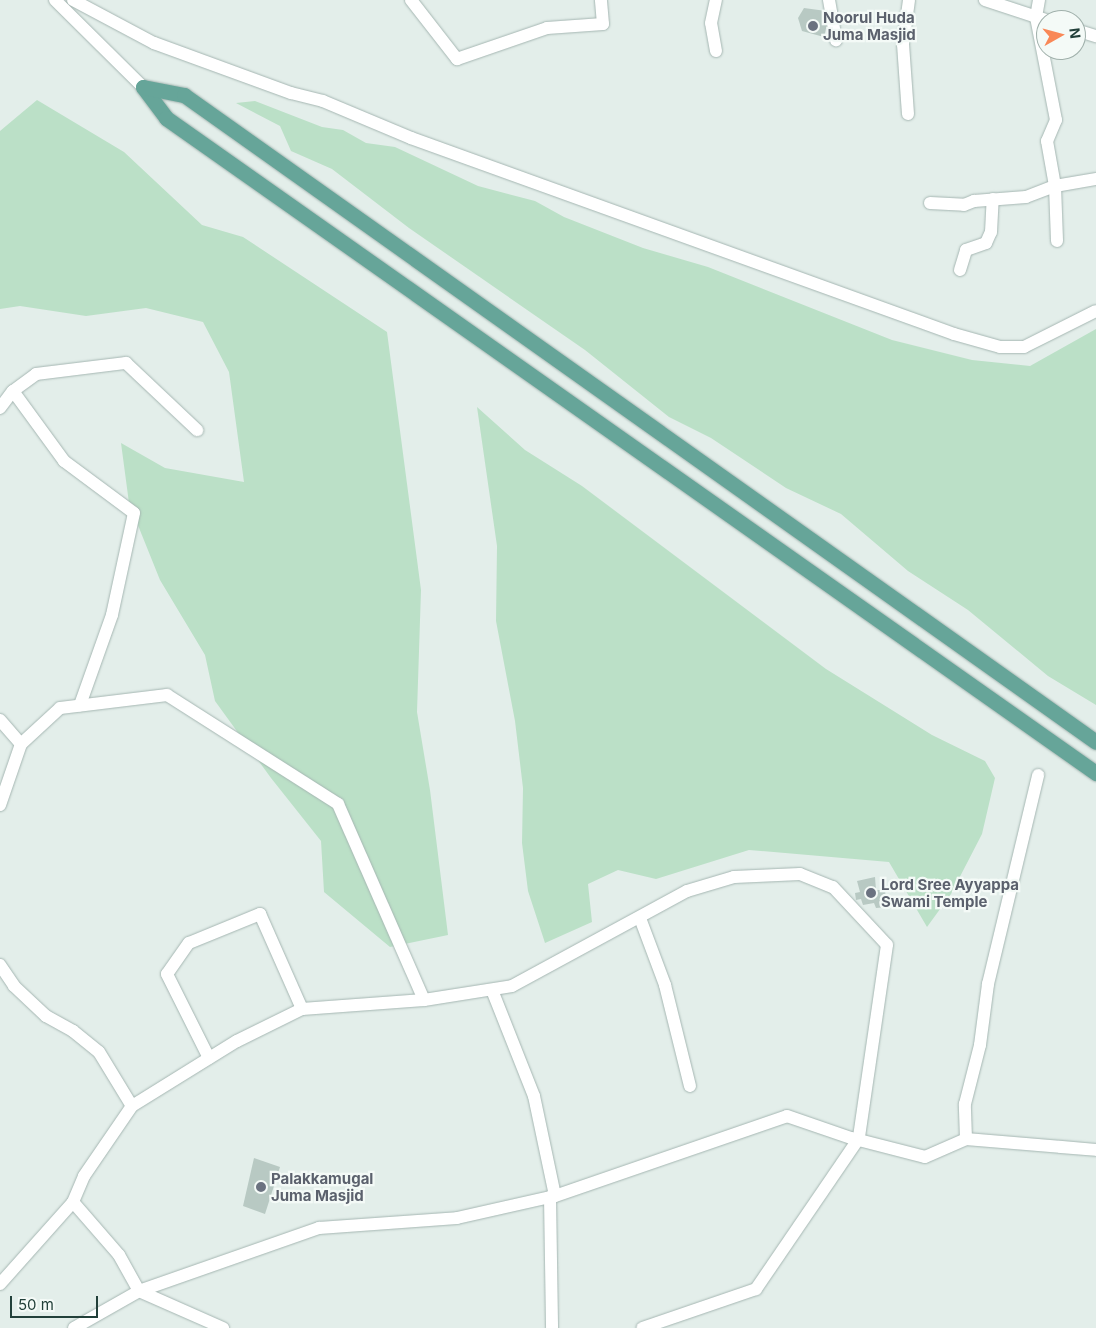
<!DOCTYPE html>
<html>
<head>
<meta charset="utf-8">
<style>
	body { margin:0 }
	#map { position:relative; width:1096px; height:1328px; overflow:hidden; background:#e3eeea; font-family:Inter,sans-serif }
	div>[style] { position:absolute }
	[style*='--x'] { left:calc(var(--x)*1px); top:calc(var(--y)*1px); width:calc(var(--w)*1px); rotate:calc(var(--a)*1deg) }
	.green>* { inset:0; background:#bbe0c7 }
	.building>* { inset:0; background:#b8c9c3 }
	.roads { filter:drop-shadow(0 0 1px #a5b6b2) drop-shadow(0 0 1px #a5b6b2) }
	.minor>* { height:12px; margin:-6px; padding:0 6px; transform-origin:6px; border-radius:6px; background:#fff }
	.major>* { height:15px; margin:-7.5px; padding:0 7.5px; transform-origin:7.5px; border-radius:7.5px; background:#66a599 }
	.dots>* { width:14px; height:14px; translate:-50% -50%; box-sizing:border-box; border:2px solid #f4faf7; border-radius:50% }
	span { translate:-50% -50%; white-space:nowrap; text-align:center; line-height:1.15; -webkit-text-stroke:4.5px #f4faf7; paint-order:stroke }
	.worship-label { font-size:15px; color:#5b616d; font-weight:700 }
	.left { translate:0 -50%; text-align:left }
	.north { position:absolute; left:1036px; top:10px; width:50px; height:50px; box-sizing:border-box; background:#f4faf7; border:1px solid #a0b0ab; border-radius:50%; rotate:83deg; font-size:14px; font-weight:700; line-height:20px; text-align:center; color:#22403a }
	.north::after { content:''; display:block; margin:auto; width:18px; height:22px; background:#f98857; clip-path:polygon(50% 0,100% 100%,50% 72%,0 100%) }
	.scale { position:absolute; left:10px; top:1296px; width:88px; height:22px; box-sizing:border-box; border:2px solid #22403a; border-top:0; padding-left:6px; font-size:15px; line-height:18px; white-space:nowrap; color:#22403a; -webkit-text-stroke:4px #f4faf7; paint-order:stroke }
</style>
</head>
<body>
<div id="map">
	<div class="green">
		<i style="clip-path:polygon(37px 100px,124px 152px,202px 225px,243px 237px,387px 332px,421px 590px,417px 712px,430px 790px,448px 935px,390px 947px,324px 892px,321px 841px,271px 778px,215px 701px,205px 655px,160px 580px,129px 503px,121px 443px,165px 468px,244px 482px,229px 372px,203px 322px,146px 308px,86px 316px,20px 306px,0 309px,0 131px)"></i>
		<i style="clip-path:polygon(255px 101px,322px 127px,343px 130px,366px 143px,395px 147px,478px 186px,535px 201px,564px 217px,643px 248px,708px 267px,892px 340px,972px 360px,1030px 366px,1096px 329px,1096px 705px,1048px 676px,968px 610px,908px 571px,841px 514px,786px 488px,711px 438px,669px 417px,585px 350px,409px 228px,332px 169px,291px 151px,280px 126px,236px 103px)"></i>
		<i style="clip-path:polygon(477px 407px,525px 450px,582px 486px,826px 669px,932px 735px,985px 761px,995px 778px,982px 834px,951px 894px,927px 927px,889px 862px,749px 850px,656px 879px,618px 870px,588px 884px,592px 922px,545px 943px,528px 891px,522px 843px,523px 788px,515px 721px,496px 621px,497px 546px)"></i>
	</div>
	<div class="building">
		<i style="clip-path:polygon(804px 8px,826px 11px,828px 20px,824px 37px,802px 31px,798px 18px)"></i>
		<i style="clip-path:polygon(875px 877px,876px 890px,885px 890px,887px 907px,876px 908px,874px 903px,863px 905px,861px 899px,856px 900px,855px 893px,860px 892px,857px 881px)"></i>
		<i style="clip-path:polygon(254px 1158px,280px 1167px,265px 1214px,243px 1206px)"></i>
	</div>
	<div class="roads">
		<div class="minor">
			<i style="--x:55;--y:0;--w:124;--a:44.7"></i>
			<i style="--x:73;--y:0;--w:92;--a:28"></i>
			<i style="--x:154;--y:43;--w:146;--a:20.1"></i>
			<i style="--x:291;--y:93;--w:33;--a:14"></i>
			<i style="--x:323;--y:101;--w:95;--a:22.8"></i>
			<i style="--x:411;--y:138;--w:577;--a:19.85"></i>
			<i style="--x:954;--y:334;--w:48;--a:15.8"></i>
			<i style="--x:1000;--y:347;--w:24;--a:0"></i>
			<i style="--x:1024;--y:347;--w:80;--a:-26.6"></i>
			<i style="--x:411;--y:0;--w:75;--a:52.1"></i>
			<i style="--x:457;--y:59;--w:95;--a:-19"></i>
			<i style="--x:547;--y:28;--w:56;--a:-4.1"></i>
			<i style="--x:603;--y:24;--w:24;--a:-95"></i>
			<i style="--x:829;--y:0;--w:41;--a:80.1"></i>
			<i style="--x:985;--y:0;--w:64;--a:18.2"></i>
			<i style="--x:1039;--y:0;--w:17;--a:100"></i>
			<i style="--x:1036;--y:17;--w:105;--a:79"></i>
			<i style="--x:1056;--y:120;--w:23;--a:113"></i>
			<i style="--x:1047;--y:141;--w:46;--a:79.9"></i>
			<i style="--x:1055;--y:186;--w:55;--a:87.9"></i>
			<i style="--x:1076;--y:30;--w:21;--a:17"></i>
			<i style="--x:716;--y:51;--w:28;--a:-100"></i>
			<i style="--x:711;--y:23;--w:24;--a:-78"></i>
			<i style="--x:908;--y:114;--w:70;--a:-94.1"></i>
			<i style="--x:903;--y:44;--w:44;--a:-82.2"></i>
			<i style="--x:930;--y:203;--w:34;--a:3"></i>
			<i style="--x:964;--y:205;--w:11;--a:-22"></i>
			<i style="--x:974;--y:201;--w:52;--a:-4.4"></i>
			<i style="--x:1026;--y:197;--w:31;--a:-21"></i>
			<i style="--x:1055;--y:186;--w:42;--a:-9.7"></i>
			<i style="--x:960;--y:270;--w:21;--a:-73"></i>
			<i style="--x:966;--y:250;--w:21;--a:-19"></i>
			<i style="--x:986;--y:243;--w:12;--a:-66"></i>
			<i style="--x:991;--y:232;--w:33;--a:-87"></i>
			<i style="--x:13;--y:391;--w:87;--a:53.9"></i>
			<i style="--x:64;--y:461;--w:87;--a:36.6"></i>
			<i style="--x:134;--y:513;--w:104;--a:102.2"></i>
			<i style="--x:112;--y:615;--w:96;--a:109.6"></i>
			<i style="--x:0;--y:408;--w:21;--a:-53"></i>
			<i style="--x:13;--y:391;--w:29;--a:-36"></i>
			<i style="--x:36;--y:374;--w:91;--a:-7"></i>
			<i style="--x:126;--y:363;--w:98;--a:43.3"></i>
			<i style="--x:0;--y:720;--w:32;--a:49"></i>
			<i style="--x:0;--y:805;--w:65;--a:-71"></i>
			<i style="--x:21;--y:744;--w:53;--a:-42.7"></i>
			<i style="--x:60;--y:708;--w:108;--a:-6.9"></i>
			<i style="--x:167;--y:695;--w:203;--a:32.5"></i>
			<i style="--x:338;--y:804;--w:214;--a:66.3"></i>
			<i style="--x:640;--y:918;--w:72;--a:69.5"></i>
			<i style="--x:665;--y:985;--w:104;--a:76.1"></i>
			<i style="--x:0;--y:965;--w:25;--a:56"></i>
			<i style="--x:14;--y:986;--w:44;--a:43.2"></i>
			<i style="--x:46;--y:1016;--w:31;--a:29"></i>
			<i style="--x:73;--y:1031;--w:33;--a:39"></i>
			<i style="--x:99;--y:1052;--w:63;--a:58.6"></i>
			<i style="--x:492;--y:990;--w:114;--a:68.4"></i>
			<i style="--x:534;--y:1096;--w:102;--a:78.1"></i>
			<i style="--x:209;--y:1058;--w:94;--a:-116.6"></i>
			<i style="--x:167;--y:974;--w:38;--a:-55"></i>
			<i style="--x:189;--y:943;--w:77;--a:-22.2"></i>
			<i style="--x:260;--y:914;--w:104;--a:66.1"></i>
			<i style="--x:966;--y:1139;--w:35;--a:-92"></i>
			<i style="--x:965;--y:1104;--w:61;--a:-75.7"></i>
			<i style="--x:980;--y:1045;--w:62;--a:-82.5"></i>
			<i style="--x:988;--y:984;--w:215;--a:-76.5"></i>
			<i style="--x:550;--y:1197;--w:131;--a:89.1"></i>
			<i style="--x:73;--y:1202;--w:70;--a:49"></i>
			<i style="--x:119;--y:1255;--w:41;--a:60.9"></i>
			<i style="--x:139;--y:1291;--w:92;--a:23.8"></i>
			<i style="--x:0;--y:1284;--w:110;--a:-48.3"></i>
			<i style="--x:73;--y:1202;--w:28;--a:-67"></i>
			<i style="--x:84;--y:1176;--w:85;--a:-55.6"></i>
			<i style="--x:132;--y:1106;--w:123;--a:-31.8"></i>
			<i style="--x:237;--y:1041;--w:72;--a:-26.2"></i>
			<i style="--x:302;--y:1009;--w:122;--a:-4.2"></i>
			<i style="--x:424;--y:1000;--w:89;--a:-9"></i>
			<i style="--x:512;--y:986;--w:199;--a:-28.5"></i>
			<i style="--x:687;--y:891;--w:49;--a:-16.6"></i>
			<i style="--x:734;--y:877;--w:66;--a:-2.6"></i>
			<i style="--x:800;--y:874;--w:35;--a:22"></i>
			<i style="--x:833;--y:887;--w:79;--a:47"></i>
			<i style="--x:887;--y:945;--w:195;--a:98.3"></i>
			<i style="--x:859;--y:1138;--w:183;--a:124.3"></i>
			<i style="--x:756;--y:1289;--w:120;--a:161.1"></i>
			<i style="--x:74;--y:1328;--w:75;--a:-29.6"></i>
			<i style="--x:139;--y:1291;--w:191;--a:-19.3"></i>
			<i style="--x:319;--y:1228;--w:138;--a:-4.1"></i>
			<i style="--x:457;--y:1218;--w:100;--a:-12.7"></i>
			<i style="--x:555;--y:1196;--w:245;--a:-19"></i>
			<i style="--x:787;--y:1116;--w:68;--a:19"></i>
			<i style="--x:851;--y:1138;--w:76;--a:14.4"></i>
			<i style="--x:925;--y:1157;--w:45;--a:-23.7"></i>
			<i style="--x:966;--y:1139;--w:130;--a:4.8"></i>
		</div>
		<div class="major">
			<i style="--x:143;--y:87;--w:39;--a:53"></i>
			<i style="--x:166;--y:118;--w:1138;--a:35.16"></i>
			<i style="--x:143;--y:87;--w:42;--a:11"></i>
			<i style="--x:184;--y:95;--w:1118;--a:35.35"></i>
		</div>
	</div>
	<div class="dots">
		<i style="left:813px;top:26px;background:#6b7280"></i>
		<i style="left:871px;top:893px;background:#6b7280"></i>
		<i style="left:261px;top:1187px;background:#6b7280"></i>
	</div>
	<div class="worship-label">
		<span class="left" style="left:823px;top:26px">Noorul Huda<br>Juma Masjid</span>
		<span class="left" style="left:881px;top:893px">Lord Sree Ayyappa<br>Swami Temple</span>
		<span class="left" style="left:271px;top:1187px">Palakkamugal<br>Juma Masjid</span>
	</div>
	<div class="north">N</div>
	<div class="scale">50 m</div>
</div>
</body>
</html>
